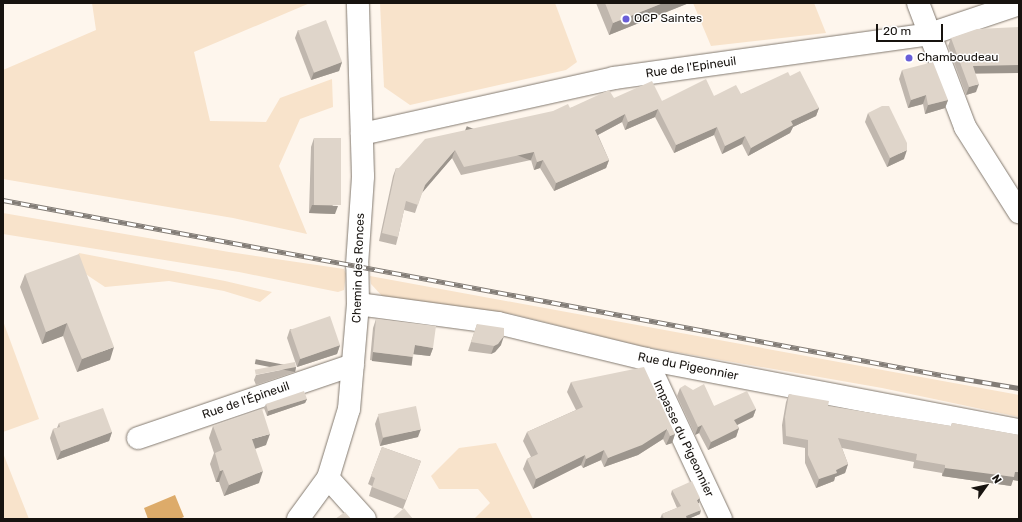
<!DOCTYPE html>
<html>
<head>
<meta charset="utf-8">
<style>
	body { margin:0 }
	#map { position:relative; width:1022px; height:522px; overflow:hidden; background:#fef6ed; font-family:Rubik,sans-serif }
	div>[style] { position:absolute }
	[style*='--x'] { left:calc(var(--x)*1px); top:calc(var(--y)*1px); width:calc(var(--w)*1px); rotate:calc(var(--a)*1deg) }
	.green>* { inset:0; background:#f8e3cb }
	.water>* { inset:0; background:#ddab6a }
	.roads { filter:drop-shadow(0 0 1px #837a70) drop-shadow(0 0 1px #837a70) }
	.minor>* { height:22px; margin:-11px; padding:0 11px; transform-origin:11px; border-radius:11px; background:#fff }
	.rail>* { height:4.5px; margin-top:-2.25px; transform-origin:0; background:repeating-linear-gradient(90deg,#fff 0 9px,#827c76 0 18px); box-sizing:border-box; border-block:1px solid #827c76 }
	.wall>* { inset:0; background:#c0b7ae }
	.shaded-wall>* { inset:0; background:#9c958d; transform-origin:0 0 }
	.building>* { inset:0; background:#dfd5ca; transform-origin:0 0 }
	.dots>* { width:11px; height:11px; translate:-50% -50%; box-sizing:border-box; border:2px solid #fff; border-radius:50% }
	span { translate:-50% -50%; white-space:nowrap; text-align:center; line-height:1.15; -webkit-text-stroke:3px #fff; paint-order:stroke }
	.poi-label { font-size:12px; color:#17130f }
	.left { translate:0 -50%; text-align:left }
	.street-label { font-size:12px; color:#17130f }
	.frame { position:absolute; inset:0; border:4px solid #17130f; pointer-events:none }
	.north { position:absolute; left:966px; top:466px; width:40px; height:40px; -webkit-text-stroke:3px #fff; paint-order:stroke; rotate:57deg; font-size:11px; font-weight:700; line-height:16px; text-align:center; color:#17130f }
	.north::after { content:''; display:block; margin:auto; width:14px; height:18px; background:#17130f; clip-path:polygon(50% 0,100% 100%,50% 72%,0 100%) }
	.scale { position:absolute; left:876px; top:24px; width:67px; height:18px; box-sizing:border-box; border:2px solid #17130f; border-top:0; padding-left:5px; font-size:12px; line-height:14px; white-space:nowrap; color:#17130f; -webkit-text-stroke:3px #fff; paint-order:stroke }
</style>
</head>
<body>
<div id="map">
	<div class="green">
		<i style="clip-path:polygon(92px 3px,310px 3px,194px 52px,210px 121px,266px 122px,280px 98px,332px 79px,333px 107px,300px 119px,279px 166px,307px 234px,233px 218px,3px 179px,3px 70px,96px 30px)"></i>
		<i style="clip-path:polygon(380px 3px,555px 3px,577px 62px,566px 70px,410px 105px,384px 87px)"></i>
		<i style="clip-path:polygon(693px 3px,814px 3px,826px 33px,711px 46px)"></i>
		<i style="clip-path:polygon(3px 213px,229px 252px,344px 269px,346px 274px,344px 290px,338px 292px,239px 272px,3px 234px)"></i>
		<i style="clip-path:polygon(79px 253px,225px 281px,272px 292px,260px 302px,224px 291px,169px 281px,105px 287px,75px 267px)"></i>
		<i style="clip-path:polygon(370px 276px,1019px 395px,1019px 417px,882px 388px,641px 346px,512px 314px,383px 297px,371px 284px)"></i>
		<i style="clip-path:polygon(3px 321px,39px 419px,3px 432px)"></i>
		<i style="clip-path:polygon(496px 443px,533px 519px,474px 519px,490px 503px,478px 489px,439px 489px,431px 476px,459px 448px)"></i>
		<i style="clip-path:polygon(3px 453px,29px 519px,3px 519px)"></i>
	</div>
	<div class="water">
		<i style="clip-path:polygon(175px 495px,184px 517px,179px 519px,148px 519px,144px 508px)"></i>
	</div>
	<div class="roads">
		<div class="minor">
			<i style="--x:918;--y:3;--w:133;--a:69.2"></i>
			<i style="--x:965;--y:127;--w:101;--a:57.6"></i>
			<i style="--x:362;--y:134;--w:258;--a:-12.5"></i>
			<i style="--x:614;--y:78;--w:319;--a:-7.9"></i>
			<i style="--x:930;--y:34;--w:94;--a:-18.6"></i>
			<i style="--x:358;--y:304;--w:141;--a:7.7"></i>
			<i style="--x:498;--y:323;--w:152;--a:13.7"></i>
			<i style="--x:646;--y:359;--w:380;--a:10.8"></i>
			<i style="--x:646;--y:359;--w:177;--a:64.9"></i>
			<i style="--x:138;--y:438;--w:227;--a:-18.8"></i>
			<i style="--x:328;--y:478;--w:55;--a:47.9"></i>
			<i style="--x:298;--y:519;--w:51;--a:-53.8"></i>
			<i style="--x:328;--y:478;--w:72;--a:-73.1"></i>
			<i style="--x:349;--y:409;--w:105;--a:-85.1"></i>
			<i style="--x:358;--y:304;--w:39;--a:-91"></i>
			<i style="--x:357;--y:265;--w:89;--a:-86.1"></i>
			<i style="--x:363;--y:176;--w:173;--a:-91.7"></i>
		</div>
	</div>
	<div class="rail">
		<i style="--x:3;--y:200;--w:960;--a:10.56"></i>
		<i style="--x:947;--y:376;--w:73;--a:9.5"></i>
	</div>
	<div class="wall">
		<i style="clip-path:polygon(596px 3px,689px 3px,609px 35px)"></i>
		<i style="clip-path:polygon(298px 30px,342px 62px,339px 71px,311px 80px,295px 38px)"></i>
		<i style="clip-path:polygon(951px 38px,1019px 73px,975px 74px,976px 92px,966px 95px,948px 46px)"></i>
		<i style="clip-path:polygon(902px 70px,948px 100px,945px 108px,925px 114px,923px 104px,908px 108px,899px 79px)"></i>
		<i style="clip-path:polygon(790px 76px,819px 108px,816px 116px,793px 127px,790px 133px,748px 156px,742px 144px,722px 154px,714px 135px,674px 153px,655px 117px,625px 130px,622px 122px,598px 135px,609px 160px,606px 168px,554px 191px,540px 168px,534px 170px,531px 160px,461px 175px,452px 158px,422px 192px,415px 213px,404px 210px,398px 237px,396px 245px,379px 241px,393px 176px,396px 168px,399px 168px,570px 108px,614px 98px,662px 101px,714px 96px,741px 94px)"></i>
		<i style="clip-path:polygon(868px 113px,904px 159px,887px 167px,865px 122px)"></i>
		<i style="clip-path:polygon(314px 138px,335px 214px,309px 213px,311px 147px)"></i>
		<i style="clip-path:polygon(25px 274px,110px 360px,77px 372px,63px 336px,42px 344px,20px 287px)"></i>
		<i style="clip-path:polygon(376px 319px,433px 348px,430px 356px,413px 354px,410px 365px,370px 360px,373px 328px)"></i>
		<i style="clip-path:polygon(477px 324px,501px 345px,495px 352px,491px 354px,468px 351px)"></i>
		<i style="clip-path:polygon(290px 329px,340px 345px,337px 354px,297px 367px,287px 338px)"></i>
		<i style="clip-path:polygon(296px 367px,295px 372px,256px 385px,254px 380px,256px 375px)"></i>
		<i style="clip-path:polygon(571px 382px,675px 434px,672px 443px,666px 445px,663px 439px,638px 455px,604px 467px,601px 460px,583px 468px,581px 465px,533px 489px,523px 469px,527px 459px,531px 457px,523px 441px,527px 432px,576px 410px,567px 392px)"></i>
		<i style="clip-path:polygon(680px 388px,714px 406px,756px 409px,753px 417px,737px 425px,739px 428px,736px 437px,708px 450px,699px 433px,695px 435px,677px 396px)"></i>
		<i style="clip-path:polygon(789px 394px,828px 406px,951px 426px,952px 423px,1019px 435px,1019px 481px,1013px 480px,1011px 486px,942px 476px,942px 473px,913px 468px,914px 462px,842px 448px,848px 464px,845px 473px,835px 477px,834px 481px,816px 488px,805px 463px,805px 448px,783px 444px,782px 425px,786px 402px)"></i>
		<i style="clip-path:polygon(307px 399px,305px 403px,267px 416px,264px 408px,266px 404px)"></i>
		<i style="clip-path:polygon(378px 416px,418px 437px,380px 446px,375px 424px)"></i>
		<i style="clip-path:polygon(59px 423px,112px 432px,109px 441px,57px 460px,50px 438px,53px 429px,57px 428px)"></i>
		<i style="clip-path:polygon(213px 426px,266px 445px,255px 449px,259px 483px,224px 496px,219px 482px,216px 482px,210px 464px,214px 453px,209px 438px)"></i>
		<i style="clip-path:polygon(382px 447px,421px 461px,403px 509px,369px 496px,372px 486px,368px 484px)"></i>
		<i style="clip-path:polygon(672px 490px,699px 503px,698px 503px,700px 514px,688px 519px,660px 519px,662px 514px,677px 508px,671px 494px)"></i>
	</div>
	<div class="shaded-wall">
		<i style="clip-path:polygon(663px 3px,689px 3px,609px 35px,613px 23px)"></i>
		<i style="clip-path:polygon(342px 62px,339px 71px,311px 80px,314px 72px)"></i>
		<i style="left:1019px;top:65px;width:8px;height:46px;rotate:90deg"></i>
		<i style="clip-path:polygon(979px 84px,976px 92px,966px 95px,969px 87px)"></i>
		<i style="clip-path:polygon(926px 95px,923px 104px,908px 108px,911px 100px)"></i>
		<i style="clip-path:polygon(948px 100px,945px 108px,925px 114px,928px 105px)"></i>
		<i style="clip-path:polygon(819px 108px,816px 116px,793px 127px,790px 133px,748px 156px,751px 148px,791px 121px)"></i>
		<i style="clip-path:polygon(658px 109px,655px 117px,625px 130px,628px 122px)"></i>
		<i style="clip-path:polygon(625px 114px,622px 122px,592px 138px,595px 130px)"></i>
		<i style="clip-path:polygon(717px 127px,714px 135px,674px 153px,676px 145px)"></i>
		<i style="clip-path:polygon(745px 136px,742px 144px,722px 154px,725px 146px)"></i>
		<i style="clip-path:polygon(455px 150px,452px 158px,422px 193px,425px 185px)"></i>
		<i style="clip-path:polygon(907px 150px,904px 159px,887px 167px,890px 158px)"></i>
		<i style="left:534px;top:152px;width:9px;height:72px;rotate:111deg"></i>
		<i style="clip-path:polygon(543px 160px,540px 168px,534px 170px,537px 162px)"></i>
		<i style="clip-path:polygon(609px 160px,606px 168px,554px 191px,556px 183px)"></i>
		<i style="clip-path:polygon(312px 205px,338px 206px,335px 214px,309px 213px)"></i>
		<i style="clip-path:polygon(67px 323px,63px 336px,42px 344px,46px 332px)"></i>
		<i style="clip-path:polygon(504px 336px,501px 345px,495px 352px,491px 354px,494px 346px)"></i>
		<i style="clip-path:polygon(340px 345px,337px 354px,297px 367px,300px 359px)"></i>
		<i style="clip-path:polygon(415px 345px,433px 348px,430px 356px,412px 354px)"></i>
		<i style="clip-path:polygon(114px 347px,110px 360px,77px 372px,82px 359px)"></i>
		<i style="left:373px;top:352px;width:40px;height:9px;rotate:7deg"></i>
		<i style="left:296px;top:367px;width:5px;height:41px;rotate:101deg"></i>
		<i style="clip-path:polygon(307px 399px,305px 403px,267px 416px,268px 411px)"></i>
		<i style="clip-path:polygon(756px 409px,753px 417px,731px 428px,734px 420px)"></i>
		<i style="clip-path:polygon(702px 425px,699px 433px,695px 435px,698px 427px)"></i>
		<i style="clip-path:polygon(739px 428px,736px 437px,708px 450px,711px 442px)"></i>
		<i style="clip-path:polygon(421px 429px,418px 437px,380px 446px,383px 438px)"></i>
		<i style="clip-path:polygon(667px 429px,663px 439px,638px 455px,604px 467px,608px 458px)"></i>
		<i style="clip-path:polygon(112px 432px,109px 441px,57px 460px,61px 451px)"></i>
		<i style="clip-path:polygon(270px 434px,266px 445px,248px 451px,252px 439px)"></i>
		<i style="clip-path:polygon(675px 434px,672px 443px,666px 445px,670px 436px)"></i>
		<i style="clip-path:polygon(604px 450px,601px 460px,583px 468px,586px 459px)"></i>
		<i style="clip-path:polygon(585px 455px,581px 465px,533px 489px,536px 479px)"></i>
		<i style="clip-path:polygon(848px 464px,845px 473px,835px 477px,834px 481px,816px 488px,819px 479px)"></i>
		<i style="clip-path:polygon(945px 468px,1019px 472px,1019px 481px,1013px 480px,1011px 486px,942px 476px)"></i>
		<i style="clip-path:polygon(223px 470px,219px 482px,216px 482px,220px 471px)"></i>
		<i style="clip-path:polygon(263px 471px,259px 483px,224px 496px,229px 485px)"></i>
		<i style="clip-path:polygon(700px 498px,699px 503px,695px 504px,697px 500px)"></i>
		<i style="clip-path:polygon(701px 510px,700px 514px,688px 519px,685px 519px,686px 516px)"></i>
	</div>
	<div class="building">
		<i style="clip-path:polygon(605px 3px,663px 3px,613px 23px)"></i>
		<i style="left:326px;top:20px;width:45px;height:30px;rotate:69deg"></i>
		<i style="clip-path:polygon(1019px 27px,1019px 65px,973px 66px,979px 84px,969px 87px,951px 38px,977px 29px)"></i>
		<i style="clip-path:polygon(933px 62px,948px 100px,928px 105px,926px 95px,911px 100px,902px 70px)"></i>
		<i style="clip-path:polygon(800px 71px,819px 108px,791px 121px,793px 125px,751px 148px,745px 136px,725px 146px,717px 127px,676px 145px,658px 109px,628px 122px,625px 114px,595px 130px,609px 160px,556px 183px,543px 160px,537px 162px,534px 152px,464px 167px,455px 150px,425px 185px,418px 205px,406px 201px,398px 237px,382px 233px,396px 168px,399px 168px,425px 139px,553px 111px,568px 104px,570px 108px,609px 90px,614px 98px,652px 81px,662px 101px,706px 79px,714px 96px,736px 85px,741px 94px,788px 72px,790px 76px)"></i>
		<i style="clip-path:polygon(882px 106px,889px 106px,907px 143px,907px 150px,890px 158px,868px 113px)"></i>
		<i style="left:314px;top:138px;width:27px;height:67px"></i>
		<i style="clip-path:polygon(79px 254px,114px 347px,82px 359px,67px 323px,46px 332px,25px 274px)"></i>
		<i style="left:330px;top:316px;width:31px;height:42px;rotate:71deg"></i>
		<i style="clip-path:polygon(376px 319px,436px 326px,433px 348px,415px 345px,413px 357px,373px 352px)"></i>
		<i style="clip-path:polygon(477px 324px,504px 328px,504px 336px,498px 344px,494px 346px,471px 342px)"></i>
		<i style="left:295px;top:362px;width:5px;height:41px;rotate:79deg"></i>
		<i style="clip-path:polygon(644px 367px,675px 434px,670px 436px,667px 429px,642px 445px,608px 458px,604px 450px,586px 459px,585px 455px,536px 479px,527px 459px,538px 454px,527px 432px,583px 407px,571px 382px)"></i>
		<i style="clip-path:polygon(704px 384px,714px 406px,747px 391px,756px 409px,734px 420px,739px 428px,711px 442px,702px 425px,698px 427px,680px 388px,685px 385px,693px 390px)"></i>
		<i style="clip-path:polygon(304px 391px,307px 399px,268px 411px,266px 404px)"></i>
		<i style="clip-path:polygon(789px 394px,829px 401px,828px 406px,951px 426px,952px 423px,1019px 435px,1019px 472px,1015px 472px,1014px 477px,945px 468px,945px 465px,916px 460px,917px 454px,838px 438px,848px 464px,836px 470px,837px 473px,819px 479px,808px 455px,808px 440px,786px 436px,785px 417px)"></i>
		<i style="left:416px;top:406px;width:24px;height:39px;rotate:78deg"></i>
		<i style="clip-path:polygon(103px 408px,112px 432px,61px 451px,53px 429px,60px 427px,59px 423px)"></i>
		<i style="clip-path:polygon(262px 409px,270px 434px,252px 439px,263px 471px,229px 485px,223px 470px,220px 471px,215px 453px,222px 450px,213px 426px)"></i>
		<i style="clip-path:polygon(382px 447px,421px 461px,406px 500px,372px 487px,375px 478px,371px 476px)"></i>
		<i style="clip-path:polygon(692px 481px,700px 498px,697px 500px,701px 510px,686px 516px,687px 519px,664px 519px,662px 514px,681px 506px,672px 490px)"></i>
		<i style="clip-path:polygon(404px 508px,413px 519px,392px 519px)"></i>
		<i style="clip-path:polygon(345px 512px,351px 519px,335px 519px)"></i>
	</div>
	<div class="dots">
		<i style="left:626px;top:19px;background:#695ed8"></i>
		<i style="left:909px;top:58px;background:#695ed8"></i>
	</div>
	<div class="poi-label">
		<span class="left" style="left:634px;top:19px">OCP Saintes</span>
		<span class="left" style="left:917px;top:58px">Chamboudeau</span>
	</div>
	<div class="street-label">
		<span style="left:691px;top:68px;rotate:-8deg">Rue de l'Epineuil</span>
		<span style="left:359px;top:268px;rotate:-88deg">Chemin des Ronces</span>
		<span style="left:688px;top:367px;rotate:11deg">Rue du Pigeonnier</span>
		<span style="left:246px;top:401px;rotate:-19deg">Rue de l'Épineuil</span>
		<span style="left:683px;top:439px;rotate:65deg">Impasse du Pigeonnier</span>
	</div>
	<div class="frame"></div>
	<div class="north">N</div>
	<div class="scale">20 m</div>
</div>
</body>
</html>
